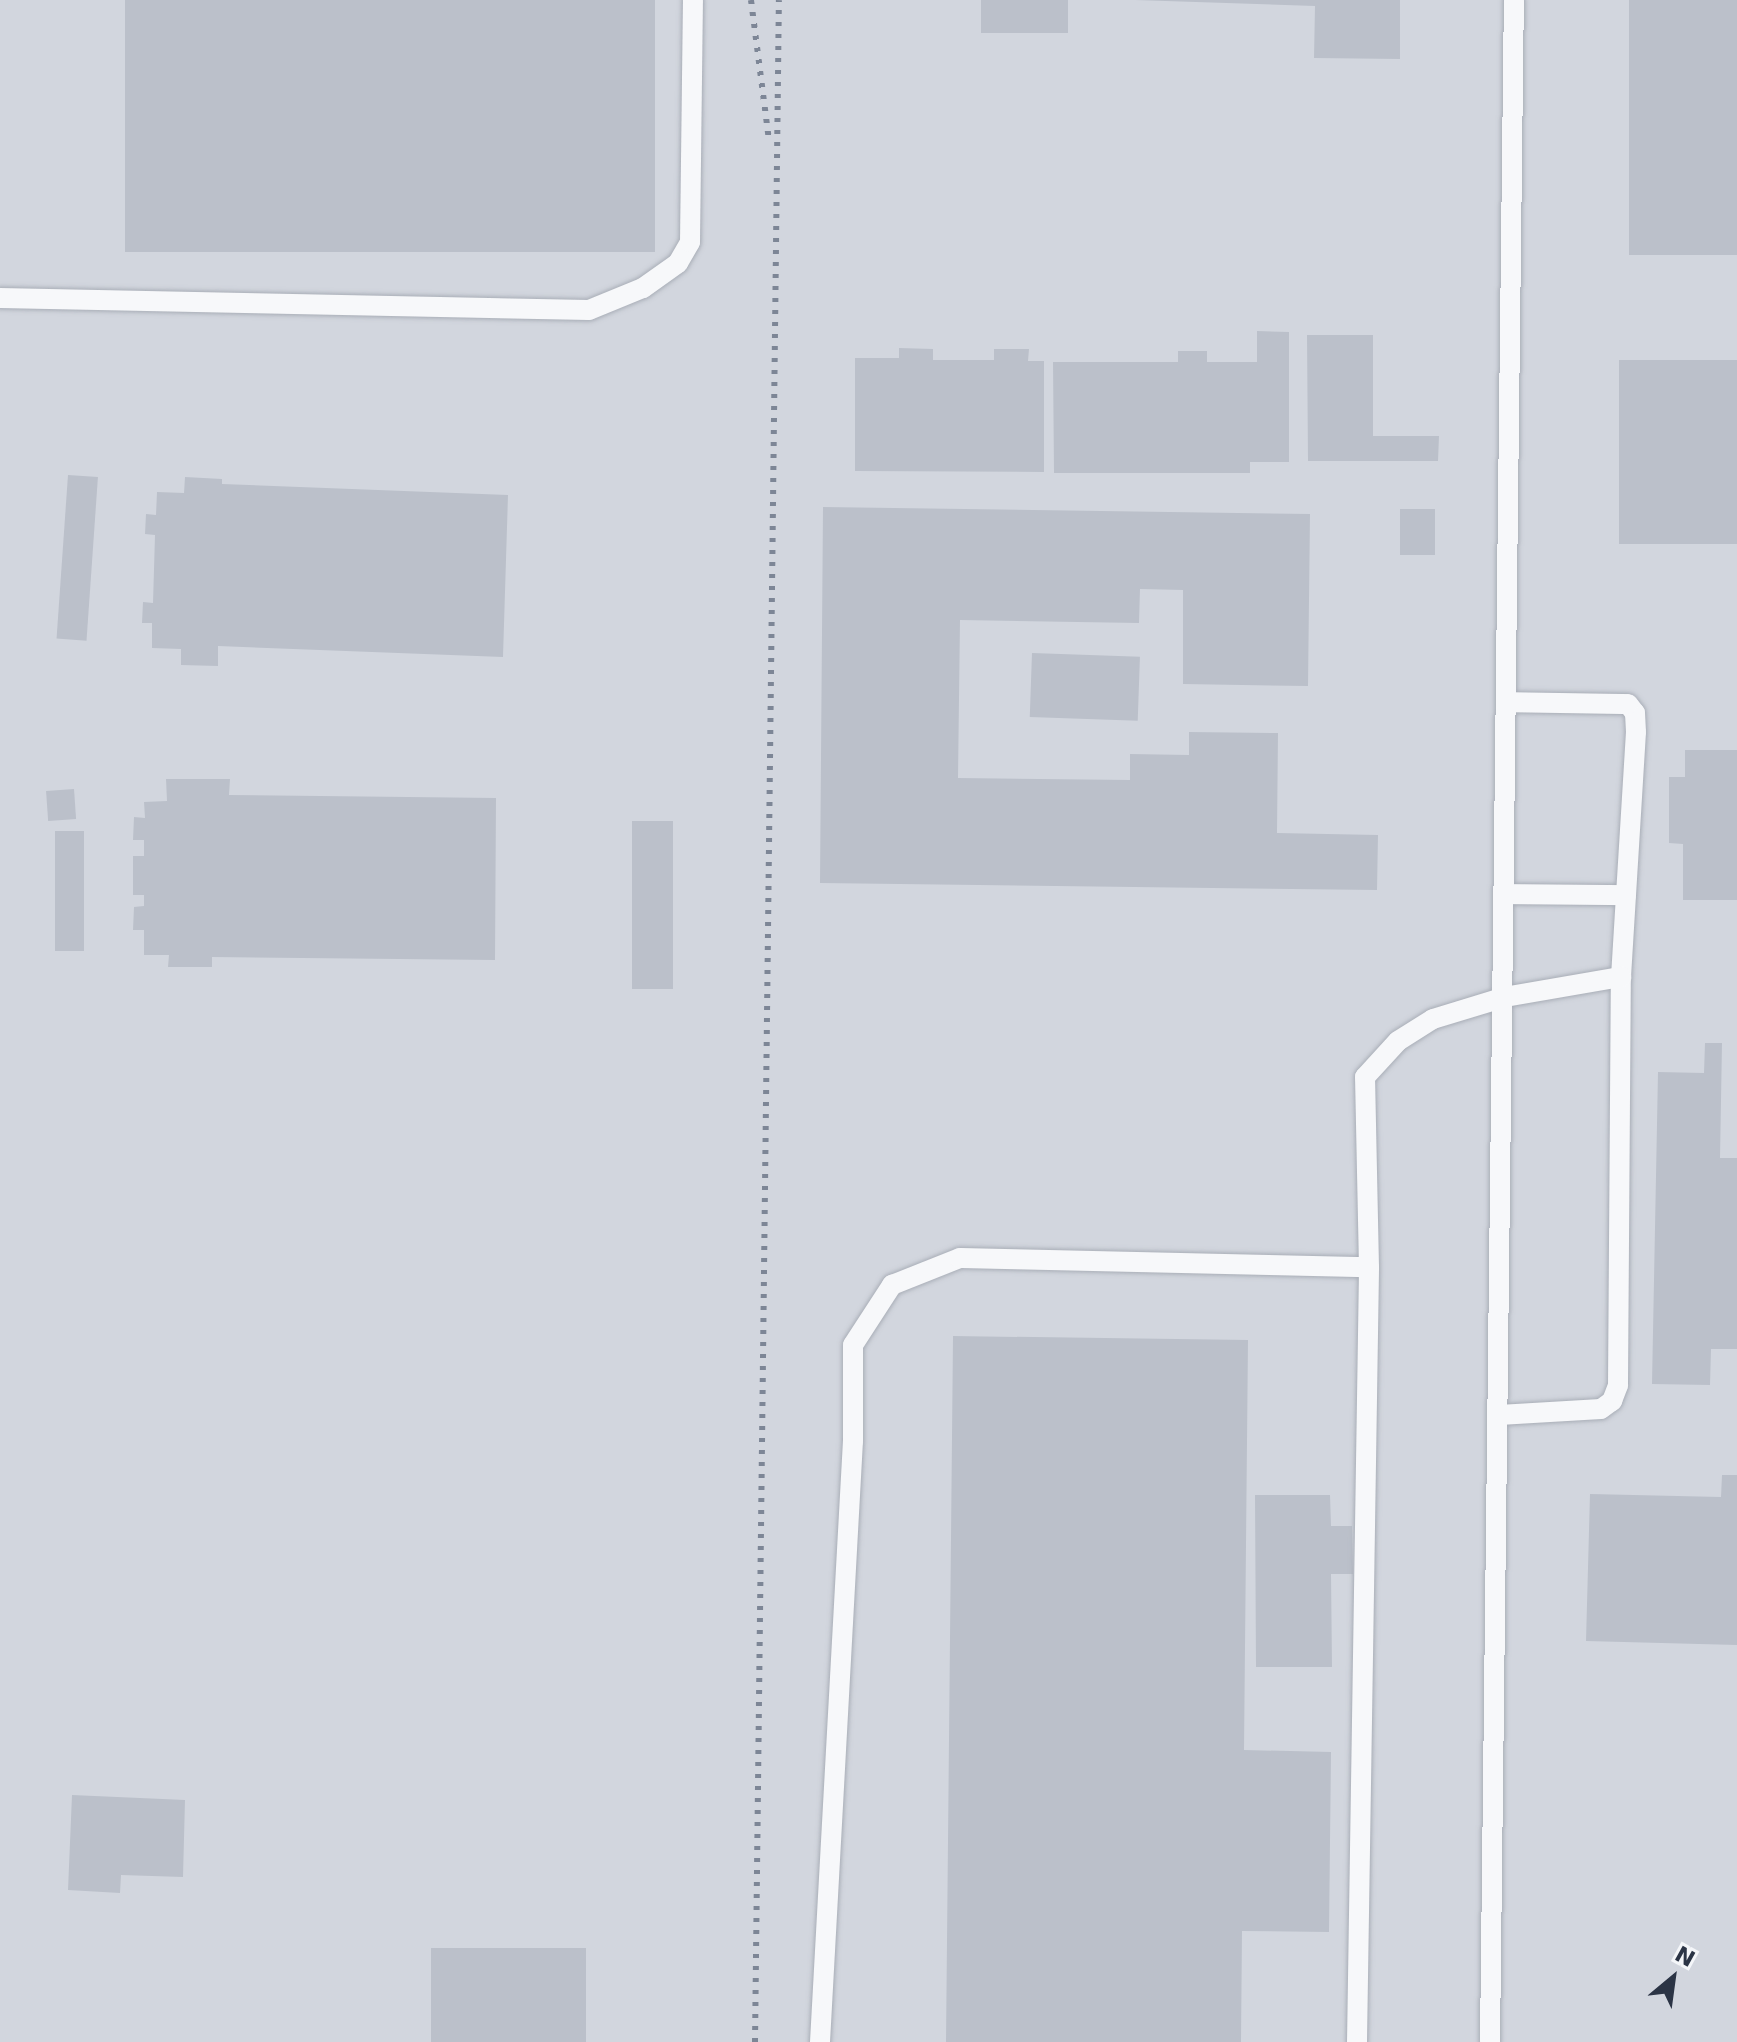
<!DOCTYPE html>
<html>
<head>
<meta charset="utf-8">
<style>
	body { margin:0 }
	#map { position:relative; width:1737px; height:2042px; overflow:hidden; background:#e4e7ec; font-family:"DejaVu Sans",sans-serif }
	div>[style] { position:absolute }
	[style*='--x'] { left:calc(var(--x)*1px); top:calc(var(--y)*1px); width:calc(var(--w)*1px); rotate:calc(var(--a)*1deg) }
	.built>* { inset:0; background:#d2d6de; transform-origin:0 0 }
	.building>* { inset:0; background:#bbc0ca; transform-origin:0 0 }
	.roads { filter:drop-shadow(0 0 2px #a9aeb7) drop-shadow(0 0 2px #a9aeb7) }
	.lane>* { height:20px; margin:-10px; padding:0 10px; transform-origin:10px; border-radius:10px; background:#f7f8fa }
	.rail>* { height:6px; margin-top:-3px; transform-origin:0; background:repeating-linear-gradient(90deg,#7d8696 0 4px,transparent 0 12px) }
	span { translate:-50% -50%; white-space:nowrap; text-align:center; line-height:1.15; -webkit-text-stroke:8px #f4f6f9; paint-order:stroke }
	.north { position:absolute; left:1633px; top:1938px; width:80px; height:80px; -webkit-text-stroke:6px #f4f6f9; paint-order:stroke; rotate:29deg; font-size:22px; font-weight:700; line-height:32px; text-align:center; color:#2b3445 }
	.north::after { content:''; display:block; margin:auto; width:28px; height:36px; background:#2b3445; clip-path:polygon(50% 0,100% 100%,50% 72%,0 100%) }
</style>
</head>
<body>
<div id="map">
	<div class="built">
		<i style="left:0;top:0;width:1737px;height:2042px"></i>
	</div>
	<div class="building">
		<i style="left:125px;top:0;width:530px;height:252px"></i>
		<i style="left:981px;top:0;width:87px;height:33px"></i>
		<i style="clip-path:polygon(1135px 0,1400px 0,1400px 59px,1314px 58px,1315px 6px)"></i>
		<i style="left:1629px;top:0;width:108px;height:255px"></i>
		<i style="clip-path:polygon(1257px 331px,1289px 332px,1289px 462px,1250px 462px,1250px 473px,1054px 473px,1053px 362px,1178px 362px,1178px 351px,1207px 351px,1207px 362px,1257px 362px)"></i>
		<i style="clip-path:polygon(1307px 335px,1373px 335px,1373px 436px,1439px 436px,1438px 461px,1308px 461px)"></i>
		<i style="clip-path:polygon(899px 348px,933px 349px,933px 360px,994px 360px,994px 349px,1029px 349px,1028px 361px,1044px 361px,1044px 472px,855px 471px,855px 358px,899px 358px)"></i>
		<i style="left:1737px;top:360px;width:184px;height:118px;rotate:90deg"></i>
		<i style="left:68px;top:475px;width:30px;height:164px;rotate:4deg"></i>
		<i style="clip-path:polygon(185px 477px,222px 479px,222px 484px,508px 495px,503px 657px,218px 646px,218px 666px,181px 665px,181px 649px,152px 648px,152px 623px,142px 623px,143px 602px,153px 603px,155px 535px,145px 534px,146px 514px,156px 515px,157px 492px,184px 493px)"></i>
		<i style="clip-path:polygon(823px 507px,1310px 514px,1308px 686px,1183px 684px,1183px 590px,1140px 589px,1139px 623px,960px 620px,958px 778px,1130px 780px,1130px 754px,1189px 755px,1189px 732px,1278px 733px,1277px 833px,1378px 835px,1377px 890px,820px 883px)"></i>
		<i style="left:1400px;top:509px;width:35px;height:46px"></i>
		<i style="left:1032px;top:653px;width:108px;height:64px;rotate:2deg"></i>
		<i style="clip-path:polygon(1685px 750px,1737px 750px,1737px 900px,1683px 900px,1683px 844px,1669px 843px,1669px 777px,1685px 777px)"></i>
		<i style="clip-path:polygon(166px 779px,230px 779px,229px 795px,496px 798px,495px 960px,212px 957px,212px 967px,168px 967px,169px 955px,144px 955px,144px 930px,133px 930px,134px 907px,144px 906px,144px 895px,133px 895px,133px 856px,144px 856px,144px 840px,133px 840px,134px 817px,145px 818px,144px 802px,167px 801px)"></i>
		<i style="left:74px;top:789px;width:30px;height:28px;rotate:86deg"></i>
		<i style="left:632px;top:821px;width:41px;height:168px"></i>
		<i style="left:55px;top:831px;width:29px;height:120px"></i>
		<i style="clip-path:polygon(1705px 1043px,1722px 1043px,1720px 1158px,1737px 1158px,1737px 1349px,1711px 1349px,1710px 1385px,1652px 1384px,1658px 1072px,1704px 1073px)"></i>
		<i style="clip-path:polygon(953px 1336px,1248px 1340px,1244px 1750px,1331px 1752px,1329px 1932px,1242px 1931px,1241px 2042px,946px 2042px)"></i>
		<i style="clip-path:polygon(1722px 1475px,1737px 1475px,1737px 1645px,1586px 1641px,1590px 1494px,1721px 1497px)"></i>
		<i style="clip-path:polygon(1255px 1495px,1330px 1495px,1331px 1526px,1352px 1526px,1353px 1574px,1331px 1574px,1332px 1667px,1256px 1667px)"></i>
		<i style="clip-path:polygon(72px 1795px,185px 1800px,183px 1877px,121px 1875px,120px 1893px,68px 1890px)"></i>
		<i style="left:431px;top:1948px;width:155px;height:94px"></i>
	</div>
	<div class="roads">
		<div class="lane">
			<i style="--x:0;--y:298;--w:589;--a:1.17"></i>
			<i style="--x:589;--y:310;--w:58;--a:-22.2"></i>
			<i style="--x:643;--y:288;--w:43;--a:-35.5"></i>
			<i style="--x:678;--y:263;--w:24;--a:-60"></i>
			<i style="--x:690;--y:242;--w:242;--a:-89.3"></i>
			<i style="--x:1506;--y:894;--w:120;--a:0.5"></i>
			<i style="--x:1499;--y:1415;--w:102;--a:-3.4"></i>
			<i style="--x:1601;--y:1409;--w:14;--a:-36"></i>
			<i style="--x:1612;--y:1401;--w:17;--a:-69"></i>
			<i style="--x:1618;--y:1385;--w:408;--a:-89.6"></i>
			<i style="--x:1621;--y:977;--w:245;--a:-86.5"></i>
			<i style="--x:1636;--y:732;--w:19;--a:-93"></i>
			<i style="--x:1635;--y:713;--w:11;--a:-128"></i>
			<i style="--x:1628;--y:704;--w:121;--a:-179.1"></i>
			<i style="--x:820;--y:2042;--w:602;--a:-86.86"></i>
			<i style="--x:853;--y:1441;--w:96;--a:-90"></i>
			<i style="--x:853;--y:1345;--w:72;--a:-57"></i>
			<i style="--x:892;--y:1285;--w:73;--a:-21.7"></i>
			<i style="--x:960;--y:1258;--w:409;--a:1.3"></i>
			<i style="--x:1357;--y:2042;--w:775;--a:-89.11"></i>
			<i style="--x:1369;--y:1267;--w:190;--a:-91.2"></i>
			<i style="--x:1365;--y:1077;--w:49;--a:-47.5"></i>
			<i style="--x:1398;--y:1041;--w:41;--a:-32.2"></i>
			<i style="--x:1433;--y:1019;--w:75;--a:-17"></i>
			<i style="--x:1505;--y:997;--w:118;--a:-9.8"></i>
			<i style="--x:1490;--y:2042;--w:2042;--a:-89.33"></i>
		</div>
	</div>
	<div class="rail">
		<i style="--x:751;--y:0;--w:141;--a:82.7"></i>
		<i style="--x:755;--y:2042;--w:2042;--a:-89.33"></i>
	</div>
	<div class="north">N</div>
</div>
</body>
</html>
